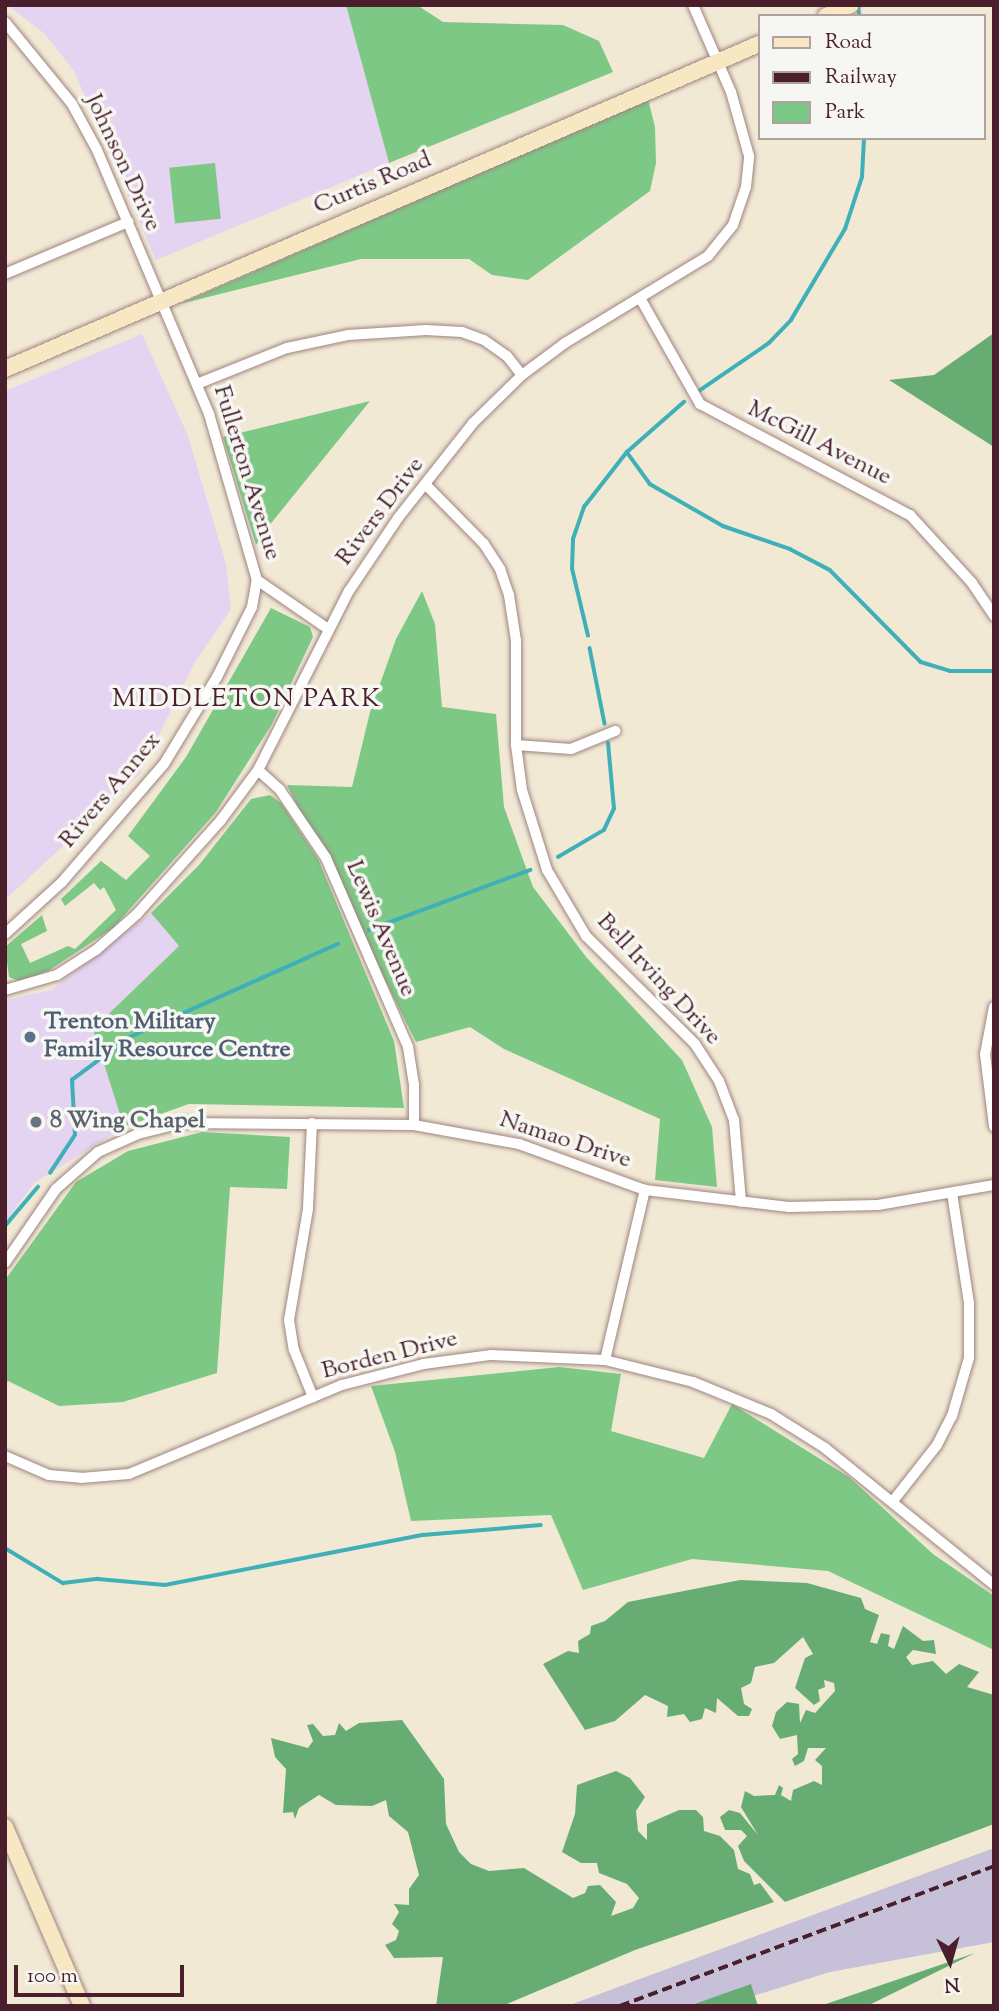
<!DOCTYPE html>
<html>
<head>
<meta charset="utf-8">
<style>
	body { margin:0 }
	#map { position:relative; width:999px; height:2011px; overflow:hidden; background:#f2e9d5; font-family:"Sorts Mill Goudy",serif }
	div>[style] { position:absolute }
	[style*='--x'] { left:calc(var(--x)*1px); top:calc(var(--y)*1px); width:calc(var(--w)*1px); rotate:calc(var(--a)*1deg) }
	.built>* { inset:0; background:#e4d3f1 }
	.industrial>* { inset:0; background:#c6c0d9 }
	.green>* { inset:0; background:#7ec886; transform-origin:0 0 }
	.forest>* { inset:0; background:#66ac73 }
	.stream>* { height:3.5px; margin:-1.75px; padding:0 1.75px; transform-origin:1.75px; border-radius:1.75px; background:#3fb0b7 }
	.roads { filter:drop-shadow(0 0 2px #9e8480) drop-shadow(0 0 2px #9e8480) }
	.minor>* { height:10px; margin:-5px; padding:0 5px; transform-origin:5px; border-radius:5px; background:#fff }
	.secondary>* { height:16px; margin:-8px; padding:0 8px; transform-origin:8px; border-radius:8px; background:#f7e8c3 }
	.rail>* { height:3.5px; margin-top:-1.75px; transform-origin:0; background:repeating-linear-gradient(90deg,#4a1f2b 0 10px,transparent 0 15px) }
	.dots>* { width:19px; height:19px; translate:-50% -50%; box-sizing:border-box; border:4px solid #f6f6f2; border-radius:50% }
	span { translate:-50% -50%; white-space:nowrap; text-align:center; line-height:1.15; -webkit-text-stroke:7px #f6f6f2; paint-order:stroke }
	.street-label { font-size:24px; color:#4a1f2b }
	.service-label { font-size:24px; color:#4e5e75; font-weight:700 }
	.left { translate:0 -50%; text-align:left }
	.worship-label { font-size:24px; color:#5b616d; font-weight:700 }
	.neighbourhood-label { font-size:26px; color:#4a1f2b; letter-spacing:2px }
	.frame { position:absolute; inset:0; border:7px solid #4a1f2b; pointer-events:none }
	.legend { position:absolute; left:758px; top:14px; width:228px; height:126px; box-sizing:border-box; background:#f6f6f2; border:2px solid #b1a0a2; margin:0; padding:9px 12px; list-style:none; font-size:21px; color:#4a1f2b }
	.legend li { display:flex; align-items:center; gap:14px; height:35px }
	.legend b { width:35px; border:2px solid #b1a0a2 }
	.north { position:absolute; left:915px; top:1927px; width:70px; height:70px; -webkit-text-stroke:5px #f6f6f2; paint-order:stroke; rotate:175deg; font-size:19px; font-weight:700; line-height:28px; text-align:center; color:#4a1f2b }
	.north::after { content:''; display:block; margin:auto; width:24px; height:32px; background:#4a1f2b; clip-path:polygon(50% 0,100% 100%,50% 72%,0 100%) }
	.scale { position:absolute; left:14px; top:1965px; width:170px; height:32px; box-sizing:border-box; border:4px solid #4a1f2b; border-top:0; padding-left:9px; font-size:21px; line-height:24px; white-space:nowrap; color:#4a1f2b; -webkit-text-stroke:5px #f6f6f2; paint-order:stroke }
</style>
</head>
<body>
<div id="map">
	<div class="built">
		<i style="clip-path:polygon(7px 5px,346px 5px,389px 163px,156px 260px,74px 71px,45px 34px)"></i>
		<i style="clip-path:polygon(142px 334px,188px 436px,226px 564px,231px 609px,195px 662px,139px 775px,5px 900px,5px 391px)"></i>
		<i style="clip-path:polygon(151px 913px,179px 946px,93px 1029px,124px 1127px,34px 1183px,5px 1223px,5px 1000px,51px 990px)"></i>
	</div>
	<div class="industrial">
		<i style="clip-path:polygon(994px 1848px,994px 1942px,830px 1972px,721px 2006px,567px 2006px)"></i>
	</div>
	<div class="green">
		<i style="clip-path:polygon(346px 5px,417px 5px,443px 22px,563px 25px,599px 41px,613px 72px,389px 163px)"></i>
		<i style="clip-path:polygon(648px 99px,655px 127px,656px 163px,650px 191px,528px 280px,492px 275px,469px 259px,361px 259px,180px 304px)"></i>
		<i style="left:215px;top:163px;width:56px;height:46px;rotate:84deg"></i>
		<i style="clip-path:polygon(370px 401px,268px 527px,256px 545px,223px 437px)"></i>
		<i style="clip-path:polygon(422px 591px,435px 624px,442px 707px,496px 714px,504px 807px,533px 887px,587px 958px,682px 1060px,712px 1127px,717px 1187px,655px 1180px,660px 1119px,504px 1049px,470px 1027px,416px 1042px,287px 785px,352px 787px,370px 712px,396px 639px)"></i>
		<i style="clip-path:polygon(271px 608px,310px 627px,313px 637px,272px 724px,216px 812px,113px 928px,48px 971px,19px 981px,9px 977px,5px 947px,42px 915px,47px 931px,21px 944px,30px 963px,68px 946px,75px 949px,116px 910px,104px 887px,100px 890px,94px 883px,65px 906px,61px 899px,101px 861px,126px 880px,150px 856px,128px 836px,186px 757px)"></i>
		<i style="clip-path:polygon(270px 795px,281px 803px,318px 859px,394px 1041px,404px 1108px,189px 1104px,124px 1127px,93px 1029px,179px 946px,151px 913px,199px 865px,251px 799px)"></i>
		<i style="clip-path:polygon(202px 1132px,290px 1137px,287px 1189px,230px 1187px,217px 1373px,123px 1402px,59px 1406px,8px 1381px,5px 1384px,5px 1280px,76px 1182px,128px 1151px)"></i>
		<i style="clip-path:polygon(559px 1367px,621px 1374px,611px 1431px,704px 1458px,732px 1404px,849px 1477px,933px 1554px,994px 1596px,994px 1650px,828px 1571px,692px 1559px,583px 1590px,551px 1515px,411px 1521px,395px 1452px,371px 1386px)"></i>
	</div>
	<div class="forest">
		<i style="clip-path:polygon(994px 333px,994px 447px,889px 380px,934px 375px)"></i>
		<i style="clip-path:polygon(740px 1580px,807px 1583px,861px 1598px,865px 1609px,879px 1615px,870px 1642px,877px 1644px,881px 1633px,890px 1635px,888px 1646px,894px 1649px,903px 1626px,923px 1641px,934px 1640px,936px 1654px,913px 1650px,906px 1657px,912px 1665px,933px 1661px,946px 1674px,959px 1664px,979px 1672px,967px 1687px,994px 1695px,994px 1824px,785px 1902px,744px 1861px,738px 1846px,747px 1836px,741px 1830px,725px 1830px,720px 1817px,729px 1810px,740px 1813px,758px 1835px,741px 1807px,745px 1791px,754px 1796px,775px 1795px,779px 1785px,783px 1788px,781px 1795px,791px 1801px,793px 1790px,814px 1781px,822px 1785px,822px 1766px,815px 1760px,826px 1748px,808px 1748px,804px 1761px,795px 1766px,792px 1759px,798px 1754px,797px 1735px,780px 1739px,772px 1726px,776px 1712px,787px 1702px,799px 1704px,800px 1723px,806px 1710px,815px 1713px,835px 1691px,834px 1683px,824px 1680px,825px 1687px,818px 1690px,820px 1701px,814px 1705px,795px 1688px,805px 1658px,813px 1654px,803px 1637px,774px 1663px,755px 1667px,751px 1683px,741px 1688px,744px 1704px,752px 1709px,749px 1716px,738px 1716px,717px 1698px,716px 1713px,705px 1708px,702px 1719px,690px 1722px,684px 1714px,667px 1717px,668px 1706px,645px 1695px,615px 1721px,585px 1730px,543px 1664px,568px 1651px,579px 1653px,578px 1641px,590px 1634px,591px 1626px,605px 1621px,628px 1602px)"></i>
		<i style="clip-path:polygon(402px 1720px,444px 1779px,446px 1824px,459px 1852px,471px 1864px,489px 1871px,524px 1868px,573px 1898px,585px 1893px,588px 1886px,600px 1885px,616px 1902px,611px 1916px,633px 1908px,639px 1898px,627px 1884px,599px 1873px,597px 1863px,581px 1863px,562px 1852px,575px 1814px,577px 1785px,616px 1771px,630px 1778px,645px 1797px,636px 1811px,638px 1831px,647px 1840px,647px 1824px,679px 1810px,696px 1810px,703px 1817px,704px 1831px,720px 1836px,734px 1850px,738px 1869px,750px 1874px,754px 1885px,760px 1883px,774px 1902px,635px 1950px,502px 2006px,436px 2006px,443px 1957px,394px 1958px,385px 1945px,396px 1940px,399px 1931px,392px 1924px,399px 1912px,394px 1904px,409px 1905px,409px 1889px,419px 1875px,408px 1832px,389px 1816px,386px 1800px,372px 1806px,336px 1805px,319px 1795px,299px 1808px,295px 1819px,293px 1812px,283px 1813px,286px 1769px,275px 1757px,271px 1738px,308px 1748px,313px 1741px,307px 1725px,313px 1724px,323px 1736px,335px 1735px,339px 1723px,346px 1731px,359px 1723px)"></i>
		<i style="clip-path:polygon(975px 1953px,867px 2006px,820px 2006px)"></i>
		<i style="clip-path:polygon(751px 1984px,758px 2006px,689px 2006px)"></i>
	</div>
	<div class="stream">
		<i style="--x:858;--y:5;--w:11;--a:80"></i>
		<i style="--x:699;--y:391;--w:85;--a:-34.4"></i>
		<i style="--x:769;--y:343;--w:32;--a:-46"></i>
		<i style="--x:791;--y:320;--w:106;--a:-59.3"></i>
		<i style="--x:845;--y:229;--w:55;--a:-71.9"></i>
		<i style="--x:862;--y:177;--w:39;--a:-87"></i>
		<i style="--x:627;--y:452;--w:39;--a:54"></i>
		<i style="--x:650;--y:484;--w:84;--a:29.9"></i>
		<i style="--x:723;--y:526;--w:71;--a:18.9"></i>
		<i style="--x:790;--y:549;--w:45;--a:27.7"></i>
		<i style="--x:830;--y:570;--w:129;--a:45.3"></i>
		<i style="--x:921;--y:662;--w:30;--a:17"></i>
		<i style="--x:950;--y:671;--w:44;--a:0"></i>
		<i style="--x:588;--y:636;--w:69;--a:-103.4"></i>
		<i style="--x:572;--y:569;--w:30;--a:-88"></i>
		<i style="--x:573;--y:539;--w:34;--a:-71"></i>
		<i style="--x:584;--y:507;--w:70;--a:-52"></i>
		<i style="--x:627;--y:452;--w:76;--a:-41.3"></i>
		<i style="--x:590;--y:648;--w:77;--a:78.8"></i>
		<i style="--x:558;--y:857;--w:53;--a:-30.4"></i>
		<i style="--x:604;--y:830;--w:23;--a:-65"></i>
		<i style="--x:614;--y:809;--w:66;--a:-95.2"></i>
		<i style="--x:369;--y:930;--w:172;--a:-20.4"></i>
		<i style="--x:50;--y:1173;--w:45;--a:-56.7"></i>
		<i style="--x:75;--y:1135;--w:55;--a:-93.1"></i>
		<i style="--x:72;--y:1080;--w:72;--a:-36.6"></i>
		<i style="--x:130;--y:1037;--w:228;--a:-24.1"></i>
		<i style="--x:5;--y:1226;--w:51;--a:-49.8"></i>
		<i style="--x:5;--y:1548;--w:68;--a:31.1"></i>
		<i style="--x:63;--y:1583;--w:35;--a:-7"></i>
		<i style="--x:98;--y:1579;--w:67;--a:5.1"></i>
		<i style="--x:165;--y:1585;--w:263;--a:-11"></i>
		<i style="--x:423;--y:1535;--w:118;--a:-4.8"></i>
	</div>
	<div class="roads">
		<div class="minor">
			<i style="--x:5;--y:22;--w:106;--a:50.7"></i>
			<i style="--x:72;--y:104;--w:52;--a:61.5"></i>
			<i style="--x:97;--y:150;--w:287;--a:67"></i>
			<i style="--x:209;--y:414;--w:173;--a:73.9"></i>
			<i style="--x:257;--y:580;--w:86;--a:34.6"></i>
			<i style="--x:5;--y:274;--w:134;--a:-22.9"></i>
			<i style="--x:640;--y:298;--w:122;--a:60.5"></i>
			<i style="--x:700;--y:404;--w:238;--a:27.9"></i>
			<i style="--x:910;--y:515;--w:92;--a:47.6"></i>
			<i style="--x:972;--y:583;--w:40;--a:56"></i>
			<i style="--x:197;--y:384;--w:97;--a:-21.8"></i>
			<i style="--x:287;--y:348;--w:62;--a:-12"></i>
			<i style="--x:348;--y:335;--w:78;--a:-3.7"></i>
			<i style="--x:426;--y:330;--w:36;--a:3"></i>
			<i style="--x:462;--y:332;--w:23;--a:20"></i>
			<i style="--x:484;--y:340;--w:28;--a:35"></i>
			<i style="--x:507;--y:356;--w:24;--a:52"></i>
			<i style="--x:427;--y:486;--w:81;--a:45.5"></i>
			<i style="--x:484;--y:544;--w:30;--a:57"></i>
			<i style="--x:500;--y:569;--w:28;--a:71"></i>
			<i style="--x:509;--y:595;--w:47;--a:81.3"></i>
			<i style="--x:516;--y:641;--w:104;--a:90"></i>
			<i style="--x:516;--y:745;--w:45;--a:82.4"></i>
			<i style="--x:522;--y:790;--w:84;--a:72.6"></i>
			<i style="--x:547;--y:870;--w:77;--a:59.4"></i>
			<i style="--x:586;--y:936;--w:153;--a:44.7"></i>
			<i style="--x:695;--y:1044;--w:44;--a:57"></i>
			<i style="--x:719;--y:1081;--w:42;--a:69"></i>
			<i style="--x:734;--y:1120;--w:82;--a:85.1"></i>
			<i style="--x:516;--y:745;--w:55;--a:4.2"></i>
			<i style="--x:571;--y:749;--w:48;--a:-22.2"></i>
			<i style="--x:258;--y:770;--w:30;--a:42"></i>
			<i style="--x:280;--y:790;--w:82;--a:55.9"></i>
			<i style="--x:326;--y:858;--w:206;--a:66.5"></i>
			<i style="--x:408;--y:1047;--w:38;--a:81"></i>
			<i style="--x:414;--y:1085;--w:40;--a:90"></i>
			<i style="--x:5;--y:934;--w:77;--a:-42.4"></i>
			<i style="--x:62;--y:882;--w:156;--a:-49.2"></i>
			<i style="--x:164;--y:764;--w:102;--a:-58.7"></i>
			<i style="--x:217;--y:677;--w:78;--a:-63.4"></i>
			<i style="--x:252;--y:607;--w:27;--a:-80"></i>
			<i style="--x:5;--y:990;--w:54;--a:-16.1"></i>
			<i style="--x:57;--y:975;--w:46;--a:-32.7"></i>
			<i style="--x:96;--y:950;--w:55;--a:-41.3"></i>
			<i style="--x:137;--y:914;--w:126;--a:-48.2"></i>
			<i style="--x:221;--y:820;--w:62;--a:-53.5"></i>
			<i style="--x:258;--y:770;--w:201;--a:-63.1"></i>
			<i style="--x:349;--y:591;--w:88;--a:-56.1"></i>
			<i style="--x:398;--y:518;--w:121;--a:-51.7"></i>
			<i style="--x:473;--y:423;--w:69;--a:-44.4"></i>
			<i style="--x:522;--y:375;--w:54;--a:-36.7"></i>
			<i style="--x:565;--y:343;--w:167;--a:-31.3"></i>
			<i style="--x:708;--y:256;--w:40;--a:-51"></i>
			<i style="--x:733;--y:225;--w:40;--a:-71.1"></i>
			<i style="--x:746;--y:187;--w:31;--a:-84"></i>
			<i style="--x:749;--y:156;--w:66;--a:-105.7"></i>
			<i style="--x:731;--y:92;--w:95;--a:-113.6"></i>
			<i style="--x:994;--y:1007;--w:48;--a:100.8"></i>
			<i style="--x:985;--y:1054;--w:73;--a:82.9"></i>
			<i style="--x:312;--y:1123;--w:86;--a:92.7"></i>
			<i style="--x:308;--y:1209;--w:113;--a:99.7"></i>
			<i style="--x:289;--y:1320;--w:30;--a:81"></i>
			<i style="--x:294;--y:1350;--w:51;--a:68"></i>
			<i style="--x:5;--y:1263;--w:90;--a:-55.4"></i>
			<i style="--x:56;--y:1189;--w:56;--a:-41.4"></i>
			<i style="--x:98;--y:1152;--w:44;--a:-24.2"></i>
			<i style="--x:138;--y:1134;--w:44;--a:-14.3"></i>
			<i style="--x:181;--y:1123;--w:233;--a:0.5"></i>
			<i style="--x:414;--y:1125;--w:107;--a:10.3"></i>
			<i style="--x:519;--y:1144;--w:134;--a:20.1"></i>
			<i style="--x:645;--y:1190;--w:145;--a:6.7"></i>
			<i style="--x:789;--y:1207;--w:89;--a:-1.3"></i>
			<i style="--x:878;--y:1205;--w:118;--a:-9.8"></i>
			<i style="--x:605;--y:1360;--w:175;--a:-76.8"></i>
			<i style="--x:5;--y:1456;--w:48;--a:23.4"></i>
			<i style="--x:49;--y:1475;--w:32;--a:5"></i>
			<i style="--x:81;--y:1478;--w:48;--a:-4.8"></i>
			<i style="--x:129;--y:1474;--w:231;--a:-22.7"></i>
			<i style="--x:342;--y:1385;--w:85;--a:-14.4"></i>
			<i style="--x:424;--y:1364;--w:68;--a:-7.7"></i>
			<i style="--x:491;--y:1355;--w:114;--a:2.5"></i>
			<i style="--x:605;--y:1360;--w:91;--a:14"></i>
			<i style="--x:693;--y:1382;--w:84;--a:22.3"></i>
			<i style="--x:771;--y:1414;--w:64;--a:32.2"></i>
			<i style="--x:825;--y:1448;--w:218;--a:39"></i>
			<i style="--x:893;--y:1501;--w:71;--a:-51.8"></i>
			<i style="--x:937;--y:1445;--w:33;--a:-63"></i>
			<i style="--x:952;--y:1416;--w:60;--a:-73.7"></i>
			<i style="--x:969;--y:1358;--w:55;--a:-90"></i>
			<i style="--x:969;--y:1303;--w:111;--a:-98.8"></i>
		</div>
		<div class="secondary">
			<i style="--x:826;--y:16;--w:27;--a:-24"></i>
			<i style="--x:5;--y:369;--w:821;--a:-23.32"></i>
			<i style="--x:5;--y:1827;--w:195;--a:66.7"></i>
		</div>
	</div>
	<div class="rail">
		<i style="--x:620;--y:2006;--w:399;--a:-20.5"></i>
	</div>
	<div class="dots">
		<i style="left:30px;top:1037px;background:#5c6f8a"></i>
		<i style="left:36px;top:1122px;background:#6b7280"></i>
	</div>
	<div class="street-label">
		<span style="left:122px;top:163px;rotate:65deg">Johnson Drive</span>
		<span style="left:373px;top:184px;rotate:-23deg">Curtis Road</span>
		<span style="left:819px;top:444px;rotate:27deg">McGill Avenue</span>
		<span style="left:246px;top:473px;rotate:73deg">Fullerton Avenue</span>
		<span style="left:381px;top:512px;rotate:-53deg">Rivers Drive</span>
		<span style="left:111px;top:791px;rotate:-50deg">Rivers Annex</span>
		<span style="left:380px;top:929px;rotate:67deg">Lewis Avenue</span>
		<span style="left:658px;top:980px;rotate:47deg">Bell Irving Drive</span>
		<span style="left:565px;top:1141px;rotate:18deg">Namao Drive</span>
		<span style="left:390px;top:1356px;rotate:-14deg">Borden Drive</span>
	</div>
	<div class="service-label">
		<span class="left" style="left:44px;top:1037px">Trenton Military<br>Family Resource Centre</span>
	</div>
	<div class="worship-label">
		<span class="left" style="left:50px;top:1122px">8 Wing Chapel</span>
	</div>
	<div class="neighbourhood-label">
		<span style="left:247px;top:700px">MIDDLETON PARK</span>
	</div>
	<div class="frame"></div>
	<ul class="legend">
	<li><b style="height:9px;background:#f7e8c3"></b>Road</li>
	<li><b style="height:9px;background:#4a1f2b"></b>Railway</li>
	<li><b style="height:19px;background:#7ec886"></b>Park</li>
	</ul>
	<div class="north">N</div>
	<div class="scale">100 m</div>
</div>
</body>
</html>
